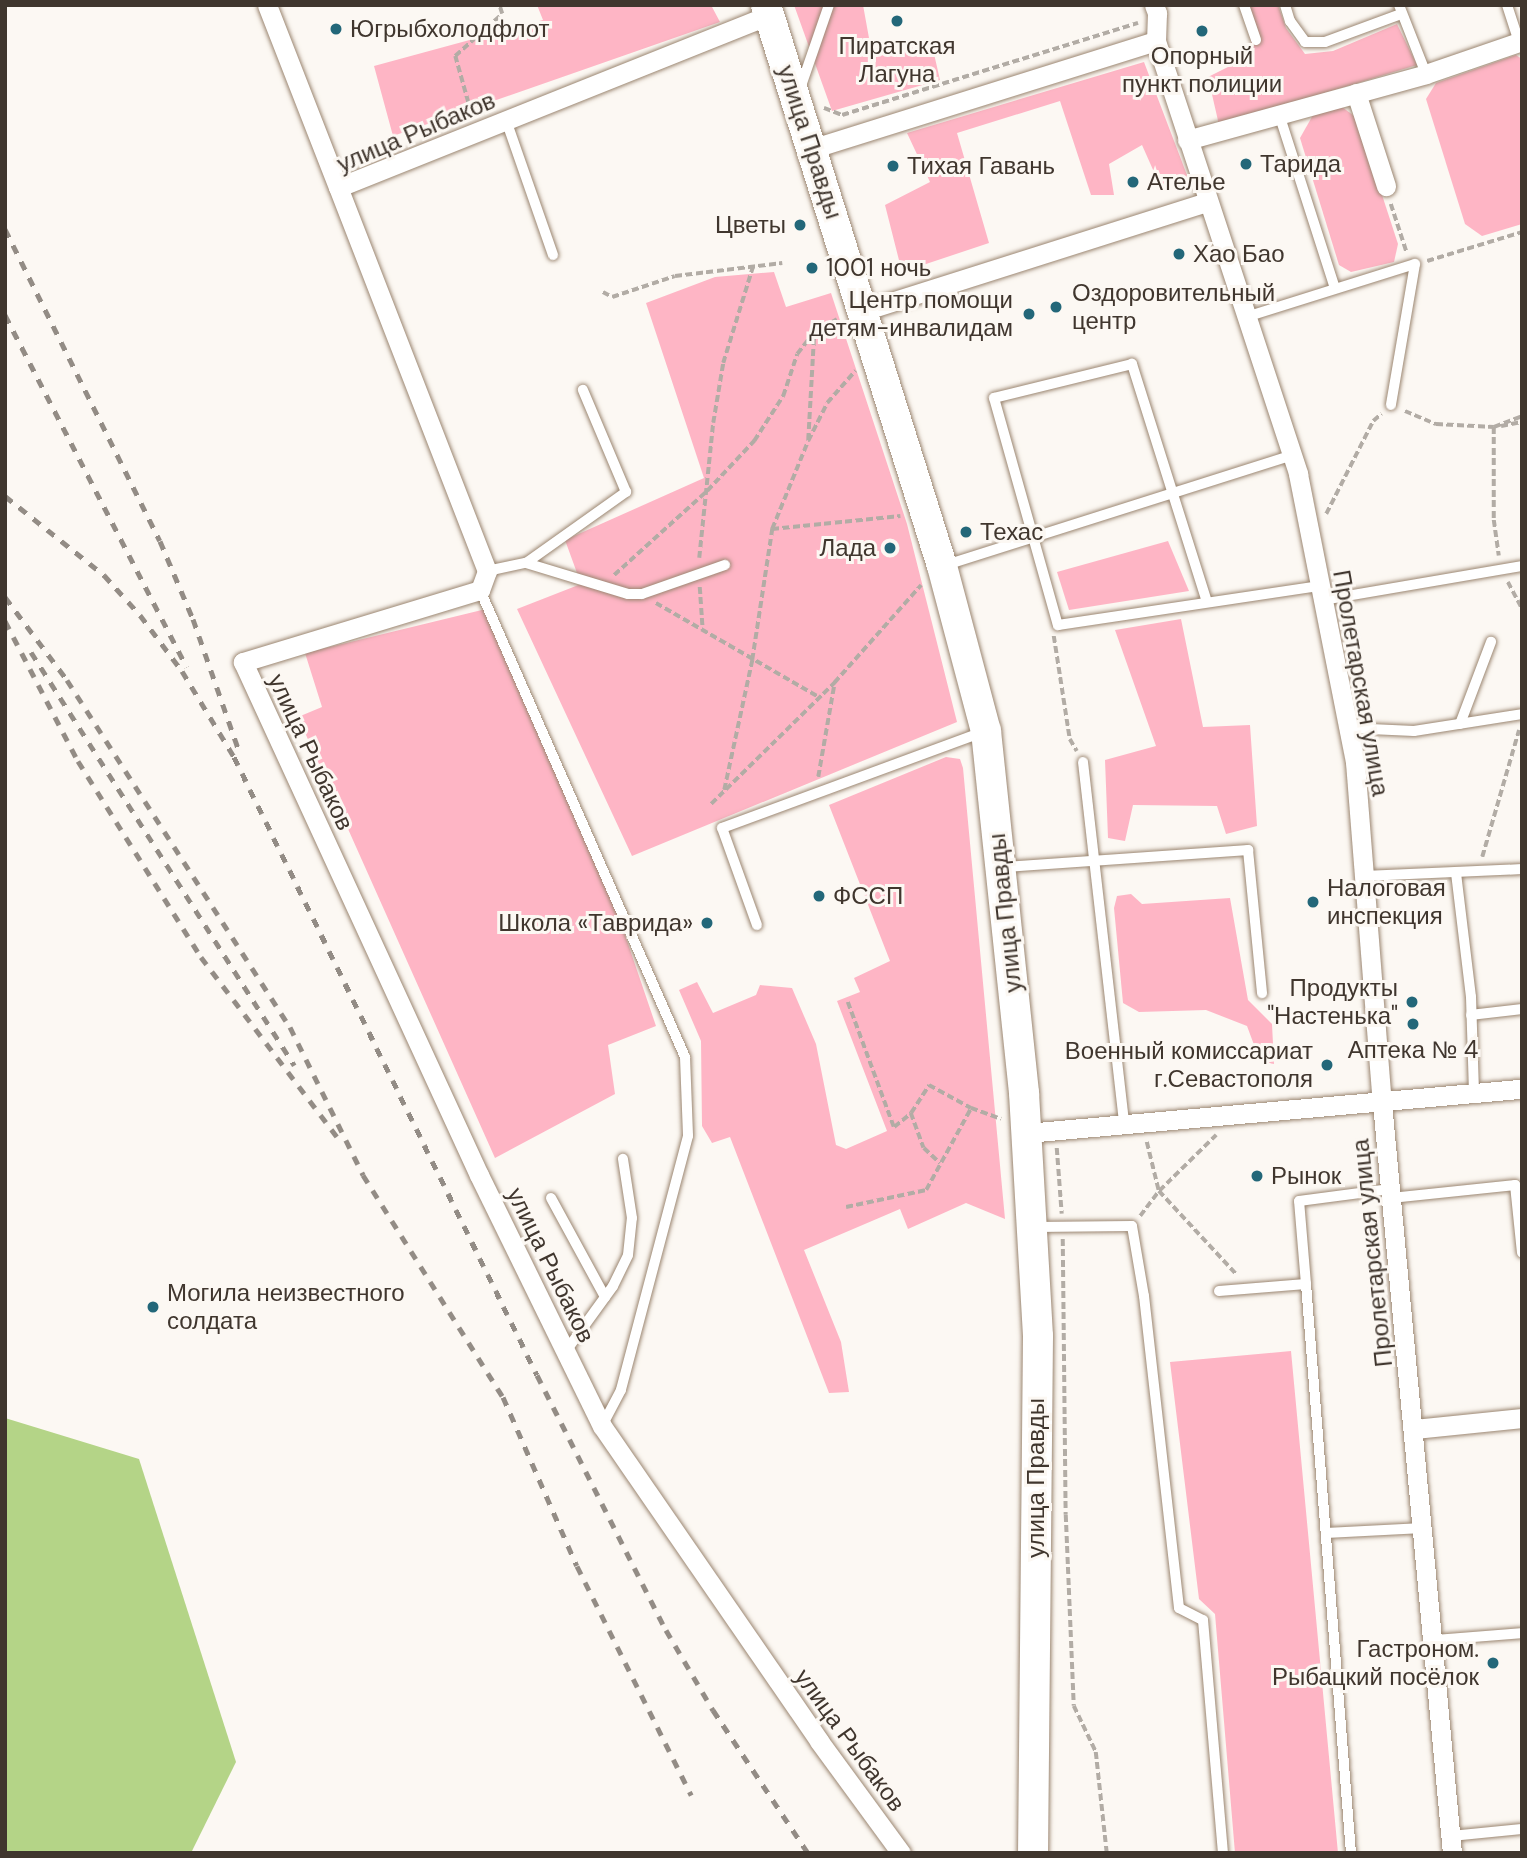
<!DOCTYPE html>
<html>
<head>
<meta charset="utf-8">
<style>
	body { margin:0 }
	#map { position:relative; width:1527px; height:1858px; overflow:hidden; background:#fcf8f3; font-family:"DM Sans",sans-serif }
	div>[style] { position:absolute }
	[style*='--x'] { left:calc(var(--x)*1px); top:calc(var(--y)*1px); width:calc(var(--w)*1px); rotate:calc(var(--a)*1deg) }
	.green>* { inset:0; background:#feb5c5 }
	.water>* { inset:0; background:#b4d487 }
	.path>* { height:3.5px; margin-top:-1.75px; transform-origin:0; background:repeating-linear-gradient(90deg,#b2aca5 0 7px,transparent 0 10.5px) }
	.roads { filter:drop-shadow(0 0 2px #9b8671) drop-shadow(0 0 2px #9b8671) }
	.service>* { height:10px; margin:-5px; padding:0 5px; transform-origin:5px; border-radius:5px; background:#fff }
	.minor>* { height:19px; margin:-9.5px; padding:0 9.5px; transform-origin:9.5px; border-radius:9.5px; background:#fff }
	.primary>* { height:30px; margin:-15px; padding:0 15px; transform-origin:15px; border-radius:15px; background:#fff }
	.rail>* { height:5px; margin-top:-2.5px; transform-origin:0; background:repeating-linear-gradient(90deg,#938c85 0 9px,transparent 0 18px) }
	.dots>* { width:19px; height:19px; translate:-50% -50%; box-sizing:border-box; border:4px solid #fcf8f3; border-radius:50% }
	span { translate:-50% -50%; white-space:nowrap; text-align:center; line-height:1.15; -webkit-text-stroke:6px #fcf8f3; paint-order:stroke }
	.poi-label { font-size:24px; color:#40362e }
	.left { translate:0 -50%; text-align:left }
	.right { translate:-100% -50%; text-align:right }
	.street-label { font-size:24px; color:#40362e }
	.frame { position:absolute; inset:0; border:7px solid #40362e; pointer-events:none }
</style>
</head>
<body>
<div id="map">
	<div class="green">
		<i style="clip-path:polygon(537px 5px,711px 5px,720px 22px,393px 136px,374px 66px,543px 20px)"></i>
		<i style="clip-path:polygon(794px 5px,863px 5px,871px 49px,932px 45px,940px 80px,832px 111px)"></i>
		<i style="clip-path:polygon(1242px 5px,1278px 5px,1286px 28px,1305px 54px,1333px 51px,1397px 24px,1417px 65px,1219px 125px,1208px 77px,1254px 54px)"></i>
		<i style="clip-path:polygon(1516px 55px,1522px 59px,1522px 224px,1482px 236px,1465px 224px,1426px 99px,1436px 83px)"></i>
		<i style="clip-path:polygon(1144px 62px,1190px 183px,1162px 190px,1142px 145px,1109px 164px,1114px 195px,1091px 195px,1060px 101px,957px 133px,989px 243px,902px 272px,885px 205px,930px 182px,907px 133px)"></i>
		<i style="clip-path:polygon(1342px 107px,1357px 118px,1398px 244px,1394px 262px,1351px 272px,1339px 265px,1300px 138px,1313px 115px)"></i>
		<i style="clip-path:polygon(774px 272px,786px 307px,831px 293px,907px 524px,957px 722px,632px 856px,517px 609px,581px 584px,565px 540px,704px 478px,646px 303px,715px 277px)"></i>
		<i style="clip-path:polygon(1168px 541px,1189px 591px,1069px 610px,1057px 572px)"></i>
		<i style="clip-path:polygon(486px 609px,607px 882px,656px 1026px,608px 1045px,615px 1094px,495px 1158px,298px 717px,322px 707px,305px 653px)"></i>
		<i style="clip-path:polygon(1181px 619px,1203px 727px,1250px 725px,1257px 826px,1226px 834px,1217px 806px,1133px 805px,1125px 841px,1108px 838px,1105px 760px,1156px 746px,1115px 630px)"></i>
		<i style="clip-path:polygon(946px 757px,960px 759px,963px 768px,1005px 1219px,966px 1203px,908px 1229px,900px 1209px,804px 1250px,841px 1342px,849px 1392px,829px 1393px,730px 1137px,712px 1143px,702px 1126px,701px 1041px,679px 990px,697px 982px,713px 1013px,756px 995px,760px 985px,792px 988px,816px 1044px,836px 1145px,846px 1149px,887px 1131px,837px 1001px,860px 992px,854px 978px,890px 961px,829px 805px)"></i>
		<i style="clip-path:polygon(1131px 894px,1142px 904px,1230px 898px,1248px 1000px,1272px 1024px,1274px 1064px,1260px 1061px,1247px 1026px,1206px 1010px,1139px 1012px,1123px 1003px,1114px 908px,1117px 896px)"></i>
		<i style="clip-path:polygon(1291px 1351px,1338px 1853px,1235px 1853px,1215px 1614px,1199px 1599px,1170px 1362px)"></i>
	</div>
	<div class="water">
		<i style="clip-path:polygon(5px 1418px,139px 1459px,236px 1762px,191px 1853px,5px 1853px)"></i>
	</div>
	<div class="path">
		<i style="--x:824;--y:108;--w:19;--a:21"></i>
		<i style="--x:842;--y:115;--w:310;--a:-17.3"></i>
		<i style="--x:471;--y:113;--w:59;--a:-105.7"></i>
		<i style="--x:455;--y:56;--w:63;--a:-41.8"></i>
		<i style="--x:502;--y:14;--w:9;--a:-108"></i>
		<i style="--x:1391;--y:204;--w:52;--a:71.9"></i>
		<i style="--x:1427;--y:261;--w:99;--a:-17"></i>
		<i style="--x:603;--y:292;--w:10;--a:29"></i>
		<i style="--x:612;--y:297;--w:66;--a:-18.4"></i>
		<i style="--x:675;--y:276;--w:108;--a:-6.9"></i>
		<i style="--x:1405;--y:411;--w:34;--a:23"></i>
		<i style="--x:1436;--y:424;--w:58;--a:3"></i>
		<i style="--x:1494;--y:427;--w:30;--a:-21"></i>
		<i style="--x:1501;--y:426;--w:21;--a:-11"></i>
		<i style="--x:1494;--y:427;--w:93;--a:90"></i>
		<i style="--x:1494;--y:520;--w:36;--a:82"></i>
		<i style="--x:808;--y:440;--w:108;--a:-86.8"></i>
		<i style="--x:814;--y:332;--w:26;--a:-29"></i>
		<i style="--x:1326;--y:514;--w:104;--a:-63.2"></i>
		<i style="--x:1373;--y:421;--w:11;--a:-41"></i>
		<i style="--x:772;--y:529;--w:129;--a:-5.8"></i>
		<i style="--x:699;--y:558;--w:136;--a:-84.1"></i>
		<i style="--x:713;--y:423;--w:61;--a:-80.5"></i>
		<i style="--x:723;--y:363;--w:102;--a:-72.8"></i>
		<i style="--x:614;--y:575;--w:125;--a:-42.1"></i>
		<i style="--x:707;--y:491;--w:69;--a:-46.8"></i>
		<i style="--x:754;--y:441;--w:54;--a:-57.2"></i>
		<i style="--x:783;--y:396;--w:44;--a:-71.6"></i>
		<i style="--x:797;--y:354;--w:28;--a:-52"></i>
		<i style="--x:1508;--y:582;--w:30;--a:62"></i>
		<i style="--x:700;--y:587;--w:44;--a:86.1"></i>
		<i style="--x:656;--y:603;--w:188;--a:30"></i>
		<i style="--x:1054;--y:636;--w:104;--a:81.2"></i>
		<i style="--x:1070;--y:739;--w:14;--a:60"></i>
		<i style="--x:818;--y:777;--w:93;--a:-80.1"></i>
		<i style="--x:724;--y:790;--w:133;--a:-77.8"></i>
		<i style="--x:752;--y:660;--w:133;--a:-81.3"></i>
		<i style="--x:772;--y:529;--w:95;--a:-67.8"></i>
		<i style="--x:808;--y:441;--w:42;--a:-63.4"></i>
		<i style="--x:827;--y:403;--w:43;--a:-48.8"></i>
		<i style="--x:711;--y:804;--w:173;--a:-44.5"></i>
		<i style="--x:834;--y:683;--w:131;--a:-48.4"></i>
		<i style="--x:1482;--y:857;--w:132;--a:-73.8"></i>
		<i style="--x:848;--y:1002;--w:133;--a:69.8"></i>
		<i style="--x:894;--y:1127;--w:22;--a:-39"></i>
		<i style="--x:911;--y:1113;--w:33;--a:-57"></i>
		<i style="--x:929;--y:1085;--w:48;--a:28.7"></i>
		<i style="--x:971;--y:1108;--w:32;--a:20"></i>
		<i style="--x:911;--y:1113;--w:37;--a:70"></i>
		<i style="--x:924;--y:1148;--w:22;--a:43"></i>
		<i style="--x:1147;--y:1142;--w:50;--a:76.2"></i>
		<i style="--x:1159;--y:1191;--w:113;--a:47.1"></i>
		<i style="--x:1057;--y:1148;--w:66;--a:85.7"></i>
		<i style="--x:846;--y:1207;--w:82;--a:-12"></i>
		<i style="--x:926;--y:1190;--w:94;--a:-61.2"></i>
		<i style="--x:1140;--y:1216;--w:31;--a:-53"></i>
		<i style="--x:1159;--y:1191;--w:80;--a:-44.5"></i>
		<i style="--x:1063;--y:1239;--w:276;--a:89.4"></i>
		<i style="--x:1066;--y:1515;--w:191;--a:87.6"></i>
		<i style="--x:1074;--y:1706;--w:51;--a:64.4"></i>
		<i style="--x:1096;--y:1752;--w:102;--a:83.8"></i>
	</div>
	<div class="roads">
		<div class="service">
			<i style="--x:1244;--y:5;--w:37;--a:71"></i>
			<i style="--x:1285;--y:5;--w:17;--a:73"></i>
			<i style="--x:1290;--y:21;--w:26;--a:54"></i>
			<i style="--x:1305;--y:42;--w:20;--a:0"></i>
			<i style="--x:1325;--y:42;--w:81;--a:-20.2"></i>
			<i style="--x:1399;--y:5;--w:74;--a:68.6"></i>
			<i style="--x:1507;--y:5;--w:39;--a:72"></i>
			<i style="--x:800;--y:89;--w:89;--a:-71"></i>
			<i style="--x:1279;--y:114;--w:183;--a:72.2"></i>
			<i style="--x:506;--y:120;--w:143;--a:70.8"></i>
			<i style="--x:1246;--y:317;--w:177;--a:-17.4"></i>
			<i style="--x:1415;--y:264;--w:143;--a:99.7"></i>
			<i style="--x:526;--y:563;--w:123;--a:-35.4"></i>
			<i style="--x:626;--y:492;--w:111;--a:-112.9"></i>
			<i style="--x:946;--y:565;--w:363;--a:-17.6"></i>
			<i style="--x:487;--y:571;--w:40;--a:-12"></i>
			<i style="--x:526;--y:563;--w:107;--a:16.9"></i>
			<i style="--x:628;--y:594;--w:14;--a:0"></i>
			<i style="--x:642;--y:594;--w:88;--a:-19.3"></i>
			<i style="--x:480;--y:590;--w:510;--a:66.3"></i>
			<i style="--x:685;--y:1057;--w:79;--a:87.8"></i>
			<i style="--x:688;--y:1136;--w:263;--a:104.8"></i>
			<i style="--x:621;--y:1390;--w:41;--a:117.8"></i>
			<i style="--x:1323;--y:600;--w:202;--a:-9.7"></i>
			<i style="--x:1207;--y:602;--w:250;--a:-107.5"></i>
			<i style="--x:1132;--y:364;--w:142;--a:166.2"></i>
			<i style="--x:994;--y:398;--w:236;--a:74.3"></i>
			<i style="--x:1058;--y:625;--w:265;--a:-8.5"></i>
			<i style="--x:1460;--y:724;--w:88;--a:-69.3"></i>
			<i style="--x:1348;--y:728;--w:66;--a:2.6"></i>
			<i style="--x:1414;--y:731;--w:109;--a:-8.9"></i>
			<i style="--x:1083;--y:762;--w:364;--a:83.5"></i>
			<i style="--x:1005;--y:867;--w:244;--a:-4"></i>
			<i style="--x:1248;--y:850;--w:144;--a:84.4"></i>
			<i style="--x:1456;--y:873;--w:125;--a:83.1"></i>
			<i style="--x:1471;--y:997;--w:97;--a:88.2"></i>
			<i style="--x:1364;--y:876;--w:158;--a:-2.5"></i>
			<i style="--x:757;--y:925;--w:103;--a:-109.8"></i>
			<i style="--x:722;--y:828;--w:278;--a:-20.2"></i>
			<i style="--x:1471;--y:1015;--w:51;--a:-6.7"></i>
			<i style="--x:551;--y:1198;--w:113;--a:61.4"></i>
			<i style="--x:1391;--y:1198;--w:125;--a:-6"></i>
			<i style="--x:1515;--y:1185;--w:68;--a:84.1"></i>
			<i style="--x:1035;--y:1227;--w:97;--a:-0.6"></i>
			<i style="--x:1132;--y:1226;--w:71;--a:80.3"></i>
			<i style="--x:1144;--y:1296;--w:314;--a:83.6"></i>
			<i style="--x:1179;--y:1608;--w:27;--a:27"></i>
			<i style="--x:1203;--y:1620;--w:234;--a:85.1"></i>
			<i style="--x:1306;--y:1284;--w:571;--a:85.48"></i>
			<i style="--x:1219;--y:1291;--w:87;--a:-4.6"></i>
			<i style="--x:1306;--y:1284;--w:83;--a:-94.8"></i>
			<i style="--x:1299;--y:1201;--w:92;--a:-7.5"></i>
			<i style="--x:566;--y:1351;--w:80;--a:-54.1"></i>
			<i style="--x:613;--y:1286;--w:34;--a:-64"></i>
			<i style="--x:628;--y:1255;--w:37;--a:-84"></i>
			<i style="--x:632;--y:1218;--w:60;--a:-98.7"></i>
			<i style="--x:1326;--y:1533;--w:97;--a:-3"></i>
			<i style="--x:1434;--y:1640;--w:88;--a:-4.5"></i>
			<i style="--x:1451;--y:1836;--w:71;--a:-5.6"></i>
		</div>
		<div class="minor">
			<i style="--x:267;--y:5;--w:195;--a:68.7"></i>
			<i style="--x:1154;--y:5;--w:9;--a:69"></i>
			<i style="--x:1157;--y:13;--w:28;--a:92"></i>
			<i style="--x:1156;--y:41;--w:456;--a:71.8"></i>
			<i style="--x:1298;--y:474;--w:294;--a:78.8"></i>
			<i style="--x:1355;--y:762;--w:342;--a:85.5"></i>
			<i style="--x:1382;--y:1103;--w:753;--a:84.67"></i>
			<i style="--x:769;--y:15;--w:464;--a:158.2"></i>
			<i style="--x:338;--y:187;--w:412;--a:68.8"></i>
			<i style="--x:487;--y:571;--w:20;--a:110"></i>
			<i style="--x:480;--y:590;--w:248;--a:163.1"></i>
			<i style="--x:243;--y:662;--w:565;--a:65.3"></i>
			<i style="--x:479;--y:1175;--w:280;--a:63.9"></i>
			<i style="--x:602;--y:1426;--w:383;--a:55.4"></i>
			<i style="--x:819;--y:1741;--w:139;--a:53.8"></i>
			<i style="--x:1356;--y:93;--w:98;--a:72.1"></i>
			<i style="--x:1187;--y:140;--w:248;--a:-15.4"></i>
			<i style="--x:1426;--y:74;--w:102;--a:-19"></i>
			<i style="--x:814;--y:148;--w:358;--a:-17.4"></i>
			<i style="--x:863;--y:311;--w:361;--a:-17.6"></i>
			<i style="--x:1026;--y:1133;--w:498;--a:-5.1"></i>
			<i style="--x:1414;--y:1429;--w:109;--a:-5.8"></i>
		</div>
		<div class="primary">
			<i style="--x:766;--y:5;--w:588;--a:72.58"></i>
			<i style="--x:942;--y:566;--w:171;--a:75.1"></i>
			<i style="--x:986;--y:731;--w:364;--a:84"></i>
			<i style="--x:1024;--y:1093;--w:243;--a:86.7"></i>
			<i style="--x:1038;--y:1336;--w:517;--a:90.55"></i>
		</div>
	</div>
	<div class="rail">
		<i style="--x:5;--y:229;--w:348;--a:63.6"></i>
		<i style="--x:160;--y:541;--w:85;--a:67.1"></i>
		<i style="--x:193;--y:619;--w:143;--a:70.8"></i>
		<i style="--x:5;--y:315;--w:396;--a:62.7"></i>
		<i style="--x:5;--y:496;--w:127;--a:38.6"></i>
		<i style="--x:104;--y:575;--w:54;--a:48"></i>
		<i style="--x:140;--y:615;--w:70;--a:53.1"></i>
		<i style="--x:182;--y:671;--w:100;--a:58.8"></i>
		<i style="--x:234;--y:757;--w:688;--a:63.88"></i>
		<i style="--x:537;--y:1375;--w:286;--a:63.2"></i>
		<i style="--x:666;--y:1630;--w:93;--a:59.6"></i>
		<i style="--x:713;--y:1710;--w:172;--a:56.4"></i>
		<i style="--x:5;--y:597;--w:104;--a:53.2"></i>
		<i style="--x:67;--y:680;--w:412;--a:57.3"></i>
		<i style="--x:290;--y:1027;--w:165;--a:63.7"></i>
		<i style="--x:363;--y:1175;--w:262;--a:57.8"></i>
		<i style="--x:503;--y:1397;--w:184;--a:66.4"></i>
		<i style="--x:577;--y:1566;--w:256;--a:63.5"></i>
		<i style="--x:5;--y:621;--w:158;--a:62.5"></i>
		<i style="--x:78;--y:761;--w:231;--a:57.9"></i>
		<i style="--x:201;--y:957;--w:227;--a:52.9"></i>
		<i style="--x:31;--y:652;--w:490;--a:57.5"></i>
	</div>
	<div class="dots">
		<i style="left:897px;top:21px;background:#236779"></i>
		<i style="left:336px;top:29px;background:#236779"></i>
		<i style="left:1202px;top:31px;background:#236779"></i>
		<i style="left:1246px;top:164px;background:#236779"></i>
		<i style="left:893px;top:166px;background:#236779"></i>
		<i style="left:1133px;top:182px;background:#236779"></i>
		<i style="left:800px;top:225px;background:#236779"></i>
		<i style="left:1179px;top:254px;background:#236779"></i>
		<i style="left:812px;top:268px;background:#236779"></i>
		<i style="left:1056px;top:307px;background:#236779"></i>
		<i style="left:1029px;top:314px;background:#236779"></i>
		<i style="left:966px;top:532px;background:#236779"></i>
		<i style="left:890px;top:548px;background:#236779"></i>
		<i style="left:819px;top:896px;background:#236779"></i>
		<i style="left:1313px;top:902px;background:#236779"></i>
		<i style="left:707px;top:923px;background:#236779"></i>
		<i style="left:1412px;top:1002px;background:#236779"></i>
		<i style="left:1413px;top:1024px;background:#236779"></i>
		<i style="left:1327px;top:1065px;background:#236779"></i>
		<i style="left:1257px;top:1176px;background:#236779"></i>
		<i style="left:153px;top:1307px;background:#236779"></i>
		<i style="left:1493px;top:1663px;background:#236779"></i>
	</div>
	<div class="poi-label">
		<span class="left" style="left:350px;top:29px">Югрыбхолодфлот</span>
		<span style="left:897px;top:60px">Пиратская<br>Лагуна</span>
		<span style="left:1202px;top:70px">Опорный<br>пункт полиции</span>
		<span class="left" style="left:1260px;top:164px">Тарида</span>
		<span class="left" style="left:907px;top:166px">Тихая Гавань</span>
		<span class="left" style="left:1147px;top:182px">Ателье</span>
		<span class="right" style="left:786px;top:225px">Цветы</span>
		<span class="left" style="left:1193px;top:254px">Хао Бао</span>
		<span class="left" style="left:826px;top:268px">1001 ночь</span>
		<span class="left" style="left:1072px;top:307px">Оздоровительный<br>центр</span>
		<span class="right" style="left:1013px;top:314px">Центр помощи<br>детям-инвалидам</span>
		<span class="left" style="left:980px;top:532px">Техас</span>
		<span class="right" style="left:876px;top:548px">Лада</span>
		<span class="left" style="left:1327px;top:902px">Налоговая<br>инспекция</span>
		<span class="left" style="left:833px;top:896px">ФССП</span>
		<span class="right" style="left:693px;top:923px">Школа «Таврида»</span>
		<span class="right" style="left:1398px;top:1002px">Продукты<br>"Настенька"</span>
		<span style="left:1413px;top:1050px">Аптека № 4</span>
		<span class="right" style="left:1313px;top:1065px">Военный комиссариат<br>г.Севастополя</span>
		<span class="left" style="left:1271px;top:1176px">Рынок</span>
		<span class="left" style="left:167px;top:1307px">Могила неизвестного<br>солдата</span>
		<span class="right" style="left:1479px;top:1663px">Гастроном.<br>Рыбацкий посёлок</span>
	</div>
	<div class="street-label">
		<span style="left:416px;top:132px;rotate:-23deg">улица Рыбаков</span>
		<span style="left:810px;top:142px;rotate:72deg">улица Правды</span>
		<span style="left:1361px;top:683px;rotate:80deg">Пролетарская улица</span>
		<span style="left:311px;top:752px;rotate:65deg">улица Рыбаков</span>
		<span style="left:1005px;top:913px;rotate:-96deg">улица Правды</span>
		<span style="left:1372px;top:1253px;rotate:-96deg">Пролетарская улица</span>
		<span style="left:551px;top:1265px;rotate:64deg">улица Рыбаков</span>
		<span style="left:1036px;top:1478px;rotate:-90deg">улица Правды</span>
		<span style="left:850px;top:1740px;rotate:54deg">улица Рыбаков</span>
	</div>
	<div class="frame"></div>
</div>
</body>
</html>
